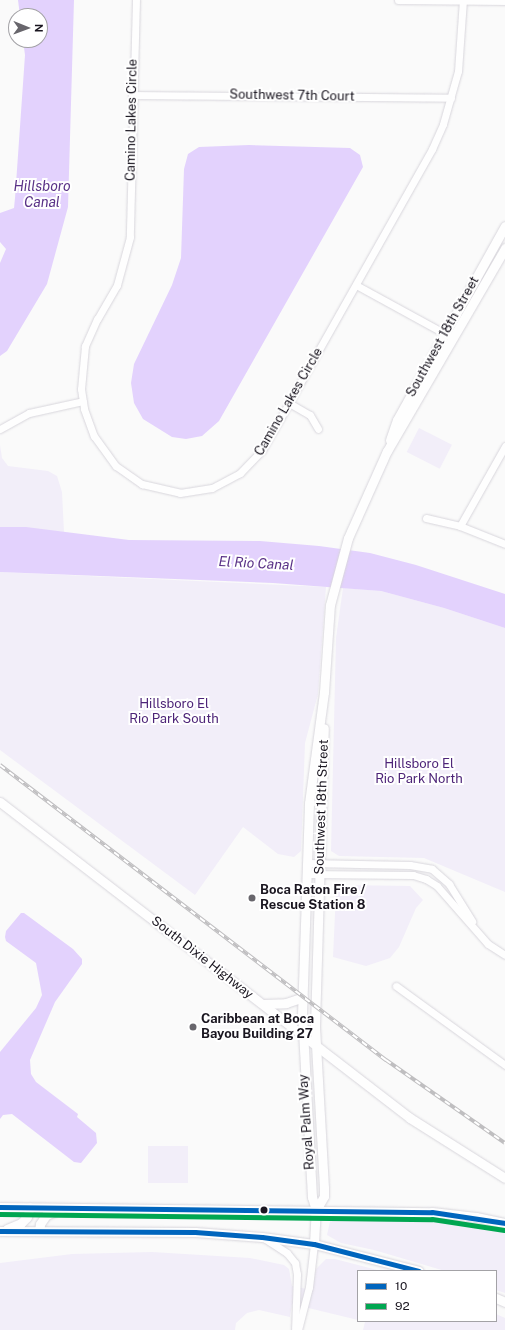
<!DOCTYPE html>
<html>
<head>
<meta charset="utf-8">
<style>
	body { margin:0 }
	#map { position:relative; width:505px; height:1330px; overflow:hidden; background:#fafafa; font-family:"Public Sans",sans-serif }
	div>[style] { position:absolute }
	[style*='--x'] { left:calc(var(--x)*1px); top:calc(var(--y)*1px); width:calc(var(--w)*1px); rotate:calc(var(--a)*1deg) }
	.green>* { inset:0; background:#f2eef9; transform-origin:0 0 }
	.water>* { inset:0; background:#e3d2fd }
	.roads { filter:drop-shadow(0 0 1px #d8d6dc) drop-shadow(0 0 1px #d8d6dc) }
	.minor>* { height:7px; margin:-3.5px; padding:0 3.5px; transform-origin:3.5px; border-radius:3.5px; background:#fefefe }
	.major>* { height:9px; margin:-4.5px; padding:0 4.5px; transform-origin:4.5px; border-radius:4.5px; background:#fefefe }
	.rail>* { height:3.5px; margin-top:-1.75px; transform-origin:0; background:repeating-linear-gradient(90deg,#fff 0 6px,#bfbec0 0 12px); box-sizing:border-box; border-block:1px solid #bfbec0 }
	.bus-1>* { height:5px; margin:-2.5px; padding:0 2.5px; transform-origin:2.5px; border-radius:2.5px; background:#0065bd }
	.bus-2>* { height:5px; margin:-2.5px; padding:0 2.5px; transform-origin:2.5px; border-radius:2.5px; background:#00a651 }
	.dots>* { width:11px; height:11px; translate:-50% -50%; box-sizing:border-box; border:2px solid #fff; border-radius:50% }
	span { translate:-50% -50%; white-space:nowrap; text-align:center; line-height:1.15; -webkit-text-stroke:4px #fff; paint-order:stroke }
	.street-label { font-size:13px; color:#1a1620 }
	.park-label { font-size:13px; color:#4d2478 }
	.poi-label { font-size:13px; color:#1a1620; font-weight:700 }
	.left { translate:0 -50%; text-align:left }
	.water-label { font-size:14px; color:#5a3287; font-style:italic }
	.legend { position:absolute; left:357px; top:1270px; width:140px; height:52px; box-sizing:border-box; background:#fff; border:1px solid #a3a2a6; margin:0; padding:5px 7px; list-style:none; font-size:12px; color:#1a1620 }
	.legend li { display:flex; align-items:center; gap:8px; height:20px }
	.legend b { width:20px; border:1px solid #a3a2a6 }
	.north { position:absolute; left:8px; top:8px; width:40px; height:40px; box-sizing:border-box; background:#fff; border:1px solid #a3a2a6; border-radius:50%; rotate:91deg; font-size:11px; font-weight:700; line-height:16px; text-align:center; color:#1a1620 }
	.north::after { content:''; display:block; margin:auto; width:14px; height:18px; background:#68666c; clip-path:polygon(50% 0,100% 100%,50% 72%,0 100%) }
</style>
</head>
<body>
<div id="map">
	<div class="green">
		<i style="left:419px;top:428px;width:37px;height:27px;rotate:27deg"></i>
		<i style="clip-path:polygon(0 445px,2px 458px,8px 466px,48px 471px,57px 476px,62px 492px,64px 532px,0 527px)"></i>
		<i style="clip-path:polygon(0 572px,326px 587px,318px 694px,305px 743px,301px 851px,294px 857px,278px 854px,243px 827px,195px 895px,0 750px)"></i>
		<i style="clip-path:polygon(343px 588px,381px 591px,444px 608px,505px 628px,505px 892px,424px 858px,339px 856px,331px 851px,336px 638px)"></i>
		<i style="clip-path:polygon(342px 885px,410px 886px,423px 900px,416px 908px,399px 947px,390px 958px,366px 966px,333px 957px,336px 892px)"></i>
		<i style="left:148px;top:1146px;width:40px;height:37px"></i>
		<i style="clip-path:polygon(331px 1217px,442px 1220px,505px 1231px,505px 1293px,496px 1290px,496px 1271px,445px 1271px,374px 1250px,341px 1243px,327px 1235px)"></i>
		<i style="clip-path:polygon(152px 1252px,250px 1258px,284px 1265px,289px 1269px,292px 1286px,312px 1290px,316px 1269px,326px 1259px,335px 1259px,381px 1271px,358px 1271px,358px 1320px,292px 1304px,290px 1317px,259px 1310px,247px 1313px,236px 1323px,235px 1330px,0 1330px,0 1263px,72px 1254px)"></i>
		<i style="clip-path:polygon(496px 1314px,505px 1318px,505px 1330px,363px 1330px,365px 1322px,361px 1321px,496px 1321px)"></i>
	</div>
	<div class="water">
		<i style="clip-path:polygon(18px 0,74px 0,68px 207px,47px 284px,7px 351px,0 356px,0 263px,6px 249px,0 242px,0 213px,14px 208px,15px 198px,25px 55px,23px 40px,40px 40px,40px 16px,20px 16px)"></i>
		<i style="clip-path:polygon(249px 145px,350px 148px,360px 155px,363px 167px,219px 421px,202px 436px,186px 439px,172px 437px,143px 419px,134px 403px,131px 383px,134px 364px,172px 285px,181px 258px,184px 169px,188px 154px,199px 147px)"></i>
		<i style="clip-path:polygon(0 527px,26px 527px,129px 540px,260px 541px,319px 546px,370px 553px,416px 565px,505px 594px,505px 628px,444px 608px,381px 591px,273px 583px,0 572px)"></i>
		<i style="clip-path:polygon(21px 913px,24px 913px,73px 949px,82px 959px,82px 964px,55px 1002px,30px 1060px,31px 1074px,36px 1082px,78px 1114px,77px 1117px,96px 1133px,97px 1143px,81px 1163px,74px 1162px,12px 1114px,3px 1115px,0 1119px,0 1052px,36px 1008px,42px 995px,36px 963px,6px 941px,5px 937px,6px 931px)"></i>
	</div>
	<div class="roads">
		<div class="minor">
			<i style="--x:136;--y:0;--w:237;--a:91.5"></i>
			<i style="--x:130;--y:237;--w:50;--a:105.2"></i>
			<i style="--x:117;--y:285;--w:39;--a:120"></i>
			<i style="--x:97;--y:319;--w:30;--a:114"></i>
			<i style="--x:85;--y:346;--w:43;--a:95.3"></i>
			<i style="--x:81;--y:389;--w:20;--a:81"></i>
			<i style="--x:84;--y:409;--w:29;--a:70"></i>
			<i style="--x:94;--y:436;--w:37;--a:54"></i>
			<i style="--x:116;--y:466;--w:32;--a:35"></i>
			<i style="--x:142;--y:484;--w:39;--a:13"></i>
			<i style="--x:180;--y:493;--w:32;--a:-9"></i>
			<i style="--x:212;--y:488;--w:32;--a:-28"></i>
			<i style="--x:240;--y:473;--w:32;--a:-46"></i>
			<i style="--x:262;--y:450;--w:38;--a:-60"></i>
			<i style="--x:281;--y:417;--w:308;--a:-60.6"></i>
			<i style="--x:432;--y:149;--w:27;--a:-66"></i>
			<i style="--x:443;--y:124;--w:55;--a:-74.2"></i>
			<i style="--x:458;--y:71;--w:71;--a:-86"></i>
			<i style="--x:398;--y:0;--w:107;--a:0.5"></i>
			<i style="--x:132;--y:95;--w:319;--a:0.5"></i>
			<i style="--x:356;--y:285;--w:106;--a:28.7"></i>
			<i style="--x:289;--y:403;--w:24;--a:30"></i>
			<i style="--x:310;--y:415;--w:16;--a:60"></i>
			<i style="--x:0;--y:429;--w:33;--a:-29"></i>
			<i style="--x:29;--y:413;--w:55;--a:-12.5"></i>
			<i style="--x:426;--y:518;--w:35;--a:13"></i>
			<i style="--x:460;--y:526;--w:48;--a:21.8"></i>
			<i style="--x:460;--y:526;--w:92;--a:-60.6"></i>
			<i style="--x:308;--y:863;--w:102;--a:1.1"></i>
			<i style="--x:410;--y:865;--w:22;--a:10"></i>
			<i style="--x:432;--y:869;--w:23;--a:41"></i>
			<i style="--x:449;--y:884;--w:44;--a:58.1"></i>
			<i style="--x:307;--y:874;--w:106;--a:0.5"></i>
			<i style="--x:413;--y:875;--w:14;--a:17"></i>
			<i style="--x:426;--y:879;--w:13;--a:32"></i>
			<i style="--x:437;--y:886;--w:77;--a:48.7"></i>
			<i style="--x:488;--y:944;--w:20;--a:33"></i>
			<i style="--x:396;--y:986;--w:135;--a:35.9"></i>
			<i style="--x:264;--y:1238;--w:27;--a:33"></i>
			<i style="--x:287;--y:1253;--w:13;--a:51"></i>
			<i style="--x:295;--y:1263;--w:11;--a:80"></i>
			<i style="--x:297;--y:1274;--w:56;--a:92"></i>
			<i style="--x:298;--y:1330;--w:44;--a:-75.7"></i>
			<i style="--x:309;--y:1287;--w:43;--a:-83.4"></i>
		</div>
		<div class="major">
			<i style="--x:390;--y:440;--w:21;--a:-71"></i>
			<i style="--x:397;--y:420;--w:222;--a:-60.9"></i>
			<i style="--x:0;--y:802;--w:518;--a:37.62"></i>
			<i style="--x:410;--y:1118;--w:112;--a:32.3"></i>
			<i style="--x:263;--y:1004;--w:23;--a:-2"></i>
			<i style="--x:286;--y:1003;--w:18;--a:-19"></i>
			<i style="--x:0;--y:1207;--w:432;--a:0.7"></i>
			<i style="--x:432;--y:1212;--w:44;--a:6.5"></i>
			<i style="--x:476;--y:1217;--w:30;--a:12"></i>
			<i style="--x:316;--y:1210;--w:16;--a:-60"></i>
			<i style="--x:324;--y:1196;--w:8;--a:-90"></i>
			<i style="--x:324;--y:1188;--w:163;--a:-93.2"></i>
			<i style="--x:315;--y:1025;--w:297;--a:-88.3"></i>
			<i style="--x:7;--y:1229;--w:15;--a:-23"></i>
			<i style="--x:21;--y:1223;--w:8;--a:-45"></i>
			<i style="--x:27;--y:1217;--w:10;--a:-73"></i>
			<i style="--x:0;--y:1231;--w:195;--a:0.3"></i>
			<i style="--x:195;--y:1232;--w:67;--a:4.3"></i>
			<i style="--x:262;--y:1237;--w:52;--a:7.7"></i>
			<i style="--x:314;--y:1244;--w:108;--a:14.4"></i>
			<i style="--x:39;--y:1231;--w:7;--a:-82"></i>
			<i style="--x:40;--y:1224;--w:11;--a:-56"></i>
			<i style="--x:46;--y:1215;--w:16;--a:-22"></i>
			<i style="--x:314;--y:1244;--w:34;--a:-87"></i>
			<i style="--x:316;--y:1210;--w:14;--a:-107"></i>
			<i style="--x:312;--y:1197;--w:182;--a:-93.1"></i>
			<i style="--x:302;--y:1015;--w:212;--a:-88.1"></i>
			<i style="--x:309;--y:803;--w:112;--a:-82.3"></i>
			<i style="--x:324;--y:692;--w:87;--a:-86.1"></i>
			<i style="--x:330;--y:605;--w:69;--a:-75"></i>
			<i style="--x:348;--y:538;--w:95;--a:-65.9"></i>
			<i style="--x:387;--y:451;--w:235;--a:-59.8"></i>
			<i style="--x:496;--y:1298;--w:10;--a:24"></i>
		</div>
	</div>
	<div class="rail">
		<i style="--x:0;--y:765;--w:486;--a:37.4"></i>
		<i style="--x:386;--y:1060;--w:145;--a:34.9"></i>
	</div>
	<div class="bus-1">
		<i style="--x:0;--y:1207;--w:432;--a:0.7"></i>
		<i style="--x:432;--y:1212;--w:74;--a:8.6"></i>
		<i style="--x:0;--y:1231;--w:195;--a:0.3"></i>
		<i style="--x:195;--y:1232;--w:67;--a:4.3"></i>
		<i style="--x:262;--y:1237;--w:52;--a:7.7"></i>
		<i style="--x:314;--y:1244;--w:108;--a:14.4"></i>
	</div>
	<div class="bus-2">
		<i style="--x:0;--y:1214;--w:432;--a:0.7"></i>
		<i style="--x:432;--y:1219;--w:73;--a:8.7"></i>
	</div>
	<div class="dots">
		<i style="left:252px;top:898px;background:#68666c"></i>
		<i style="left:193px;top:1027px;background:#68666c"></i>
		<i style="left:264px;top:1210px;background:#1a1620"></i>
	</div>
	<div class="street-label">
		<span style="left:292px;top:96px;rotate:1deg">Southwest 7th Court</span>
		<span style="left:132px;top:120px;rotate:-89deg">Camino Lakes Circle</span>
		<span style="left:443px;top:337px;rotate:-61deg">Southwest 18th Street</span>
		<span style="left:289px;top:402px;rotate:-60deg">Camino Lakes Circle</span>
		<span style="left:322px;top:807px;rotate:-88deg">Southwest 18th Street</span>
		<span style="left:202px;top:958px;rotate:38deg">South Dixie Highway</span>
		<span style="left:307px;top:1122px;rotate:-94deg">Royal Palm Way</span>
	</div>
	<div class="park-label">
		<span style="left:174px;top:712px">Hillsboro El<br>Rio Park South</span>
		<span style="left:419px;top:772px">Hillsboro El<br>Rio Park North</span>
	</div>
	<div class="poi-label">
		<span class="left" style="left:260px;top:898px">Boca Raton Fire /<br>Rescue Station 8</span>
		<span class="left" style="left:201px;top:1027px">Caribbean at Boca<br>Bayou Building 27</span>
	</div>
	<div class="water-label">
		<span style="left:42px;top:194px">Hillsboro<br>Canal</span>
		<span style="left:256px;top:563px;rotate:3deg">El Rio Canal</span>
	</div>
	<ul class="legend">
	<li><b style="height:5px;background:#0065bd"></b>10</li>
	<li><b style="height:5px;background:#00a651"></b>92</li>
	</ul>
	<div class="north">N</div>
</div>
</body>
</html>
